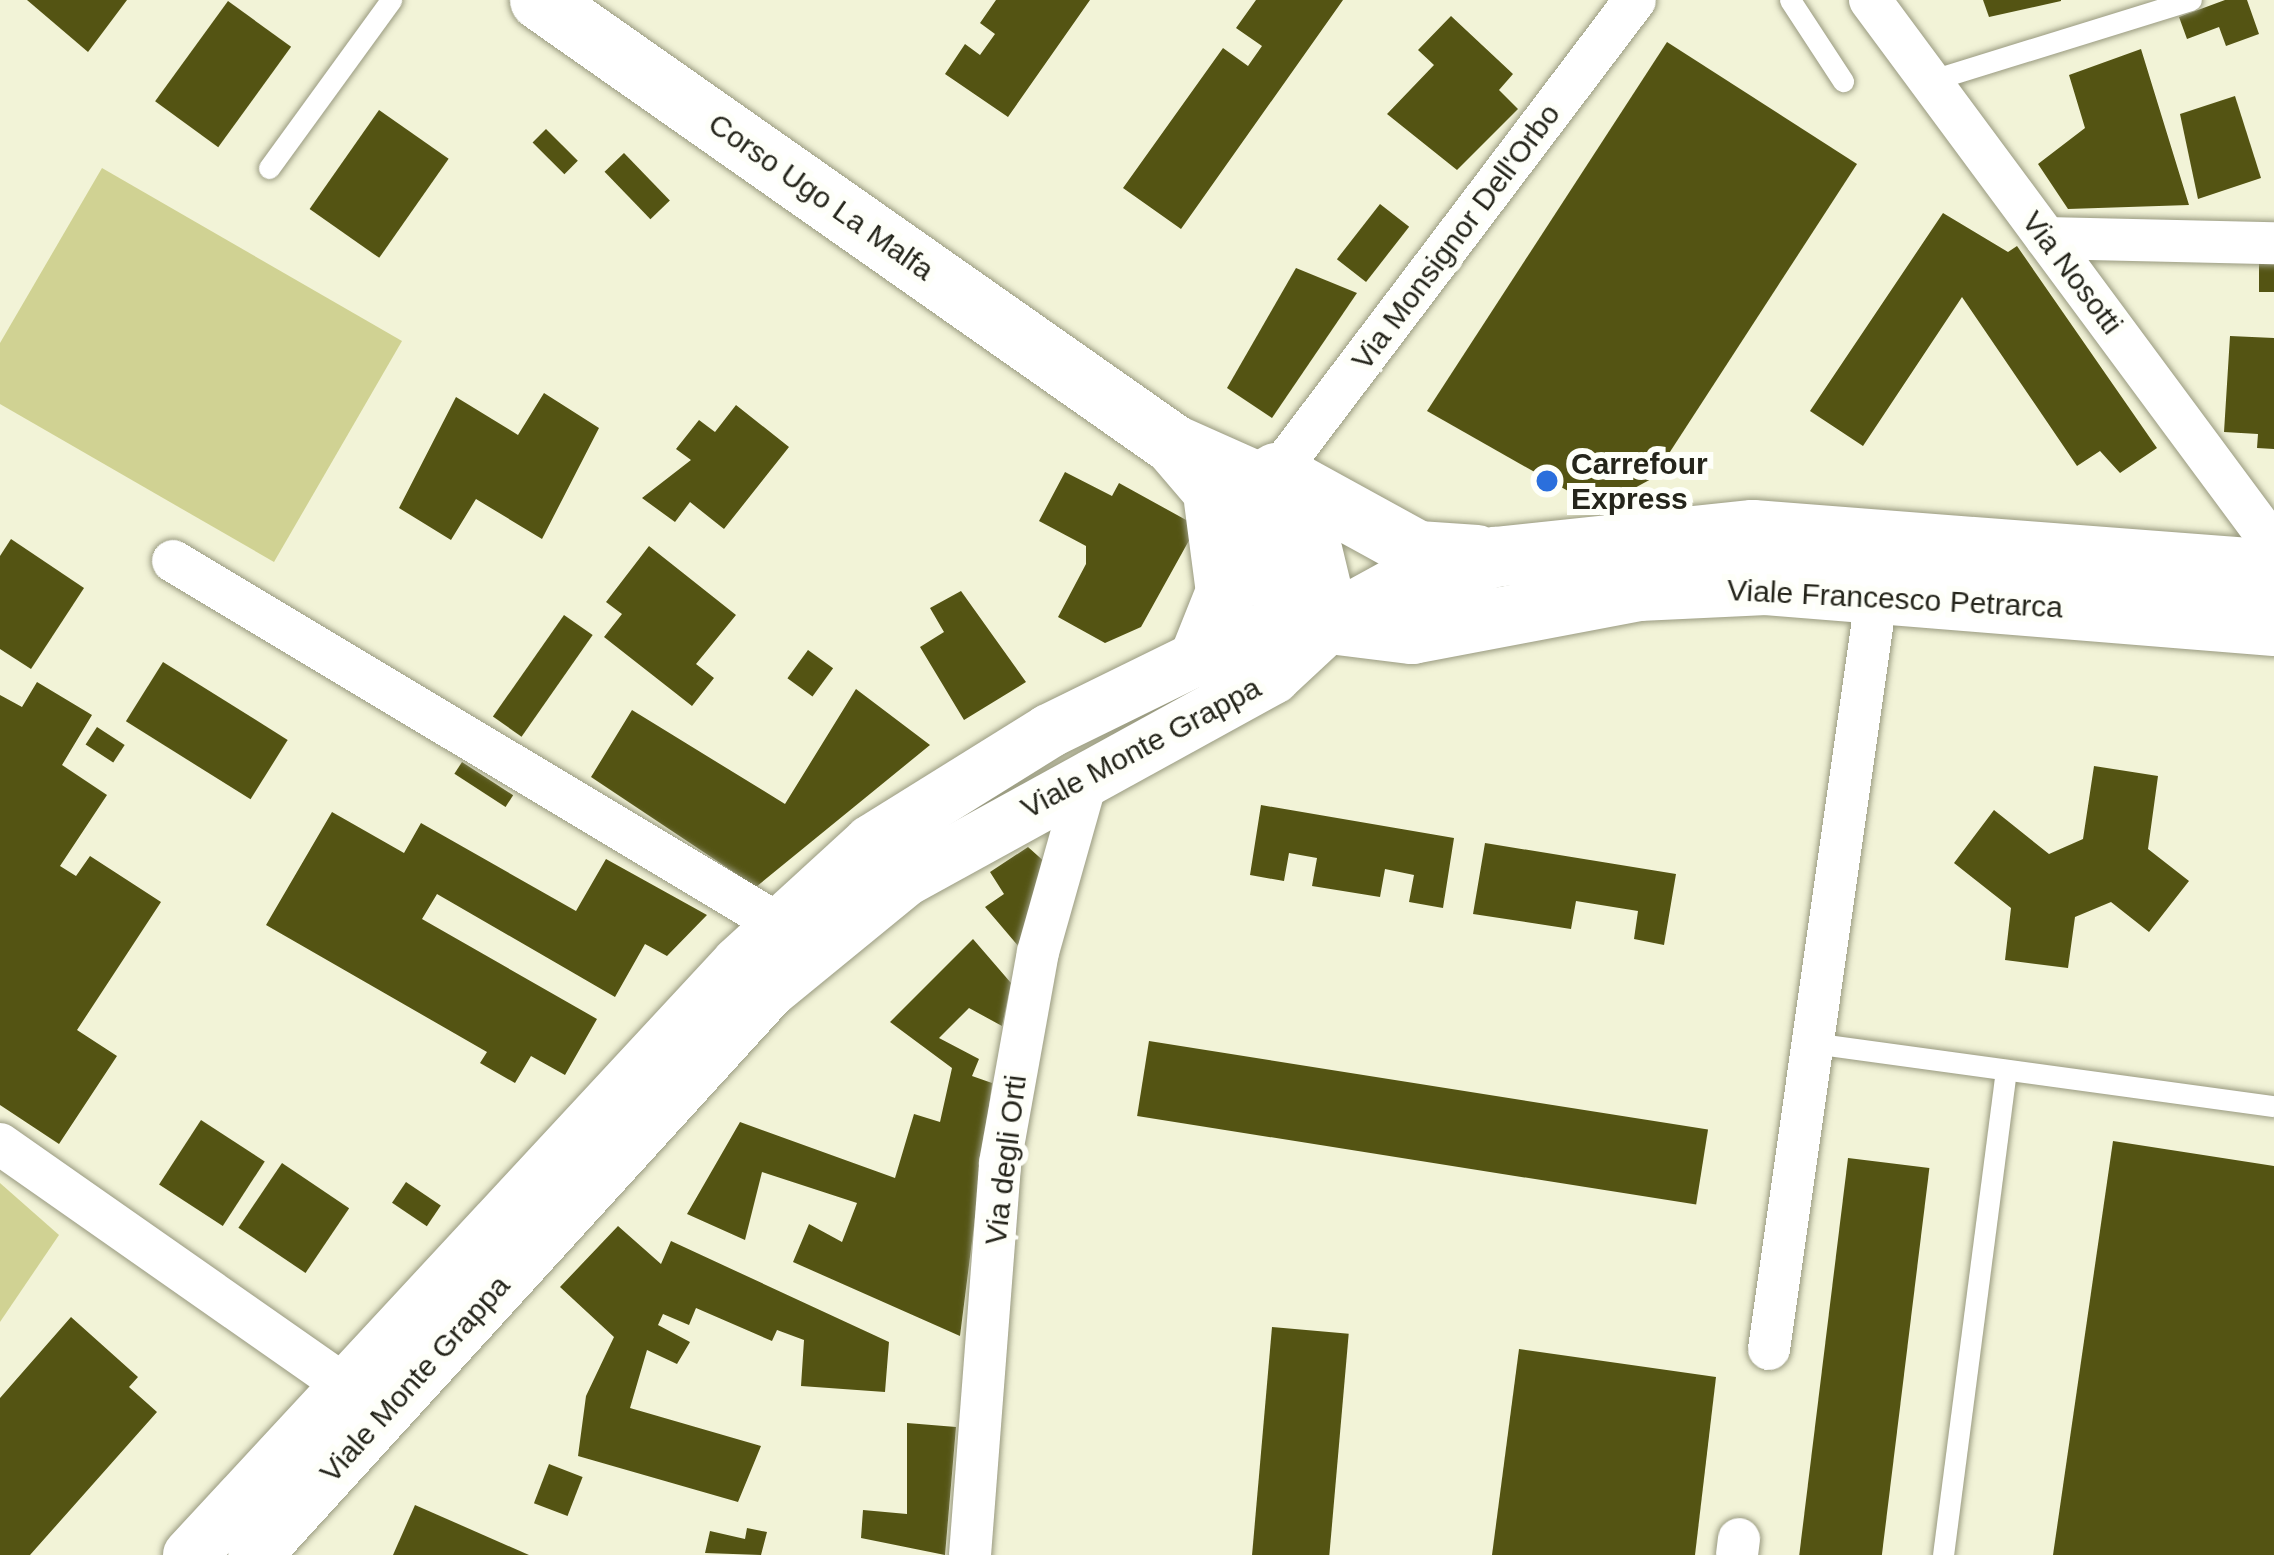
<!DOCTYPE html>
<html>
<head>
<meta charset="utf-8">
<style>
	body { margin:0 }
	#map { position:relative; width:2274px; height:1555px; overflow:hidden; background:#f2f3d7; font-family:Helvetica,sans-serif }
	div>[style] { position:absolute }
	[style*='--x'] { left:calc(var(--x)*1px); top:calc(var(--y)*1px); width:calc(var(--w)*1px); rotate:calc(var(--a)*1deg) }
	.green>* { inset:0; background:#d0d293 }
	.building>* { inset:0; background:#545413; transform-origin:0 0 }
	.roads { filter:drop-shadow(0 0 3px #999a80) drop-shadow(0 0 3px #999a80) }
	.service>* { height:21px; margin:-10.5px; padding:0 10.5px; transform-origin:10.5px; border-radius:10.5px; background:#fff }
	.minor>* { height:42px; margin:-21px; padding:0 21px; transform-origin:21px; border-radius:21px; background:#fff }
	.tertiary>* { height:54px; margin:-27px; padding:0 27px; transform-origin:27px; border-radius:27px; background:#fff }
	.secondary>* { height:60px; margin:-30px; padding:0 30px; transform-origin:30px; border-radius:30px; background:#fff }
	.dots>* { width:33px; height:33px; translate:-50% -50%; box-sizing:border-box; border:6px solid #fefff9; border-radius:50% }
	span { translate:-50% -50%; white-space:nowrap; text-align:center; line-height:1.15; -webkit-text-stroke:12px #fefff9; paint-order:stroke }
	.street-label { font-size:30px; color:#25251b }
	.poi-label { font-size:30px; color:#25251b; font-weight:700 }
	.left { translate:0 -50%; text-align:left }
</style>
</head>
<body>
<div id="map">
	<div class="green">
		<i style="clip-path:polygon(102px 168px,402px 341px,274px 562px,0 404px,0 343px)"></i>
		<i style="clip-path:polygon(0 1183px,59px 1235px,0 1322px)"></i>
	</div>
	<div class="building">
		<i style="clip-path:polygon(27px 0,127px 0,88px 52px)"></i>
		<i style="clip-path:polygon(996px 0,1090px 0,1008px 117px,945px 74px,965px 44px,980px 55px,995px 34px,980px 23px)"></i>
		<i style="clip-path:polygon(1256px 0,1343px 0,1181px 229px,1123px 188px,1223px 48px,1248px 66px,1262px 46px,1236px 28px)"></i>
		<i style="clip-path:polygon(1983px 0,2061px 0,2061px 1px,1989px 17px)"></i>
		<i style="clip-path:polygon(2225px 0,2247px 0,2259px 34px,2226px 46px,2219px 27px,2187px 39px,2179px 17px)"></i>
		<i style="left:228px;top:1px;width:78px;height:124px;rotate:36deg"></i>
		<i style="clip-path:polygon(1451px 16px,1513px 74px,1499px 90px,1518px 109px,1457px 170px,1387px 114px,1434px 65px,1418px 50px)"></i>
		<i style="clip-path:polygon(1667px 42px,1857px 164px,1653px 478px,1598px 508px,1427px 411px)"></i>
		<i style="clip-path:polygon(2141px 49px,2189px 205px,2068px 209px,2038px 164px,2085px 128px,2069px 75px)"></i>
		<i style="clip-path:polygon(2235px 96px,2261px 178px,2198px 199px,2180px 114px)"></i>
		<i style="left:379px;top:110px;width:85px;height:121px;rotate:35deg"></i>
		<i style="left:546px;top:129px;width:45px;height:19px;rotate:45deg"></i>
		<i style="left:624px;top:153px;width:66px;height:27px;rotate:46deg"></i>
		<i style="left:1380px;top:204px;width:37px;height:70px;rotate:38deg"></i>
		<i style="clip-path:polygon(1943px 213px,2008px 252px,2017px 246px,2157px 448px,2120px 473px,2100px 451px,2077px 466px,1962px 297px,1863px 446px,1810px 411px)"></i>
		<i style="left:2259px;top:255px;width:15px;height:37px"></i>
		<i style="clip-path:polygon(1296px 268px,1357px 293px,1272px 418px,1227px 388px)"></i>
		<i style="clip-path:polygon(2230px 336px,2274px 338px,2274px 449px,2257px 448px,2258px 434px,2224px 432px)"></i>
		<i style="clip-path:polygon(544px 393px,599px 428px,542px 539px,476px 499px,451px 540px,399px 508px,456px 397px,518px 435px)"></i>
		<i style="clip-path:polygon(736px 405px,789px 447px,724px 529px,690px 502px,675px 522px,642px 498px,691px 460px,676px 449px,699px 420px,715px 432px)"></i>
		<i style="clip-path:polygon(1065px 472px,1112px 496px,1119px 483px,1197px 526px,1141px 627px,1105px 643px,1058px 617px,1086px 564px,1086px 546px,1039px 521px)"></i>
		<i style="clip-path:polygon(11px 539px,84px 588px,31px 669px,0 649px,0 556px)"></i>
		<i style="clip-path:polygon(649px 546px,736px 615px,696px 664px,714px 678px,692px 706px,604px 637px,622px 614px,606px 602px)"></i>
		<i style="clip-path:polygon(961px 591px,1026px 682px,964px 720px,920px 647px,944px 632px,930px 608px)"></i>
		<i style="left:564px;top:615px;width:35px;height:124px;rotate:35deg"></i>
		<i style="left:808px;top:650px;width:31px;height:35px;rotate:36deg"></i>
		<i style="left:163px;top:662px;width:147px;height:70px;rotate:32deg"></i>
		<i style="clip-path:polygon(37px 682px,92px 715px,62px 765px,107px 795px,60px 866px,76px 876px,90px 856px,161px 902px,77px 1030px,117px 1056px,59px 1144px,0 1105px,0 695px,22px 707px)"></i>
		<i style="clip-path:polygon(856px 689px,930px 745px,756px 887px,591px 777px,632px 710px,785px 804px)"></i>
		<i style="left:97px;top:727px;width:33px;height:21px;rotate:33deg"></i>
		<i style="left:462px;top:762px;width:61px;height:14px;rotate:33deg"></i>
		<i style="clip-path:polygon(2094px 766px,2158px 776px,2148px 849px,2189px 881px,2149px 932px,2111px 902px,2075px 917px,2068px 968px,2005px 960px,2011px 908px,1954px 863px,1994px 810px,2049px 854px,2083px 839px)"></i>
		<i style="clip-path:polygon(1261px 805px,1454px 838px,1443px 908px,1409px 902px,1414px 875px,1385px 869px,1380px 897px,1312px 886px,1317px 858px,1289px 853px,1284px 881px,1250px 875px)"></i>
		<i style="clip-path:polygon(332px 812px,404px 853px,421px 823px,576px 911px,606px 859px,707px 915px,667px 956px,645px 944px,615px 997px,437px 894px,422px 919px,597px 1019px,565px 1075px,531px 1056px,515px 1083px,480px 1063px,487px 1052px,266px 925px)"></i>
		<i style="clip-path:polygon(1485px 843px,1676px 874px,1664px 945px,1634px 939px,1638px 911px,1576px 901px,1571px 929px,1473px 914px)"></i>
		<i style="clip-path:polygon(1028px 847px,1047px 864px,1020px 948px,985px 907px,1004px 894px,990px 872px)"></i>
		<i style="clip-path:polygon(973px 939px,1011px 983px,1002px 1026px,969px 1008px,939px 1038px,979px 1059px,972px 1076px,992px 1083px,960px 1336px,793px 1262px,809px 1224px,842px 1242px,857px 1203px,762px 1172px,745px 1240px,687px 1214px,740px 1122px,895px 1178px,914px 1114px,940px 1122px,952px 1068px,890px 1022px)"></i>
		<i style="left:1149px;top:1041px;width:566px;height:76px;rotate:9deg"></i>
		<i style="left:201px;top:1120px;width:76px;height:77px;rotate:33deg"></i>
		<i style="clip-path:polygon(2113px 1141px,2274px 1166px,2274px 1555px,2053px 1555px)"></i>
		<i style="left:1848px;top:1158px;width:82px;height:401px;rotate:7deg"></i>
		<i style="left:282px;top:1163px;width:81px;height:78px;rotate:34deg"></i>
		<i style="left:406px;top:1182px;width:42px;height:25px;rotate:34deg"></i>
		<i style="clip-path:polygon(618px 1226px,661px 1264px,671px 1241px,889px 1342px,885px 1392px,801px 1386px,804px 1340px,777px 1330px,772px 1341px,696px 1308px,689px 1325px,663px 1314px,658px 1325px,690px 1342px,677px 1364px,647px 1350px,630px 1408px,761px 1446px,738px 1502px,578px 1456px,586px 1396px,614px 1337px,560px 1287px)"></i>
		<i style="clip-path:polygon(71px 1317px,138px 1377px,129px 1387px,157px 1412px,30px 1555px,0 1555px,0 1398px)"></i>
		<i style="left:1272px;top:1327px;width:77px;height:229px;rotate:5deg"></i>
		<i style="clip-path:polygon(1519px 1349px,1716px 1377px,1695px 1555px,1492px 1555px)"></i>
		<i style="clip-path:polygon(907px 1423px,956px 1427px,945px 1555px,861px 1538px,863px 1510px,907px 1514px)"></i>
		<i style="left:549px;top:1464px;width:36px;height:42px;rotate:21deg"></i>
		<i style="clip-path:polygon(415px 1505px,529px 1555px,393px 1555px)"></i>
		<i style="clip-path:polygon(747px 1528px,767px 1532px,761px 1555px,705px 1553px,710px 1531px,745px 1539px)"></i>
	</div>
	<div class="roads">
		<div class="service">
			<i style="--x:1790;--y:0;--w:97;--a:56.8"></i>
			<i style="--x:1929;--y:81;--w:274;--a:-17.2"></i>
			<i style="--x:269;--y:168;--w:208;--a:-54"></i>
			<i style="--x:1813;--y:1043;--w:465;--a:7.8"></i>
			<i style="--x:1943;--y:1555;--w:489;--a:-82.6"></i>
		</div>
		<div class="minor">
			<i style="--x:1870;--y:0;--w:679;--a:53.5"></i>
			<i style="--x:2046;--y:238;--w:228;--a:1.3"></i>
			<i style="--x:1277;--y:473;--w:593;--a:-52.88"></i>
			<i style="--x:173;--y:561;--w:708;--a:30.95"></i>
			<i style="--x:0;--y:1144;--w:422;--a:35"></i>
			<i style="--x:1769;--y:1349;--w:765;--a:-81.88"></i>
			<i style="--x:970;--y:1555;--w:393;--a:-85.6"></i>
			<i style="--x:1000;--y:1163;--w:214;--a:-79.8"></i>
			<i style="--x:1038;--y:952;--w:187;--a:-74.2"></i>
			<i style="--x:1737;--y:1555;--w:16;--a:-83"></i>
		</div>
		<div class="tertiary">
			<i style="--x:190;--y:1555;--w:807;--a:-47.16"></i>
			<i style="--x:739;--y:963;--w:179;--a:-42.5"></i>
			<i style="--x:871;--y:842;--w:210;--a:-31.9"></i>
			<i style="--x:1049;--y:731;--w:168;--a:-26.1"></i>
			<i style="--x:1200;--y:657;--w:57;--a:-24.8"></i>
			<i style="--x:1252;--y:633;--w:79;--a:-6.6"></i>
			<i style="--x:255;--y:1555;--w:763;--a:-47.66"></i>
			<i style="--x:769;--y:991;--w:177;--a:-39.3"></i>
			<i style="--x:906;--y:879;--w:419;--a:-28.8"></i>
			<i style="--x:1273;--y:677;--w:78;--a:-42.9"></i>
		</div>
		<div class="secondary">
			<i style="--x:540;--y:0;--w:775;--a:35.06"></i>
			<i style="--x:1174;--y:445;--w:81;--a:24"></i>
			<i style="--x:1248;--y:478;--w:85;--a:44"></i>
			<i style="--x:1309;--y:537;--w:89;--a:76.4"></i>
			<i style="--x:1174;--y:445;--w:108;--a:49.5"></i>
			<i style="--x:1244;--y:527;--w:66;--a:61.9"></i>
			<i style="--x:1275;--y:585;--w:67;--a:35.3"></i>
			<i style="--x:1330;--y:624;--w:83;--a:7"></i>
			<i style="--x:1412;--y:634;--w:231;--a:-10.7"></i>
			<i style="--x:1639;--y:591;--w:127;--a:-2.7"></i>
			<i style="--x:1766;--y:585;--w:510;--a:4.61"></i>
			<i style="--x:1276;--y:473;--w:162;--a:28.8"></i>
			<i style="--x:1418;--y:551;--w:59;--a:3.9"></i>
			<i style="--x:1330;--y:624;--w:77;--a:-28.6"></i>
			<i style="--x:1398;--y:587;--w:102;--a:-17.2"></i>
			<i style="--x:1495;--y:557;--w:259;--a:-6"></i>
			<i style="--x:1753;--y:530;--w:523;--a:4.39"></i>
			<i style="--x:1200;--y:657;--w:70;--a:-68.2"></i>
			<i style="--x:1226;--y:592;--w:92;--a:-97.5"></i>
		</div>
	</div>
	<div class="dots">
		<i style="left:1547px;top:481px;background:#2b6fdc"></i>
	</div>
	<div class="street-label">
		<span style="left:821px;top:197px;rotate:35deg">Corso Ugo La Malfa</span>
		<span style="left:1456px;top:237px;rotate:-53deg">Via Monsignor Dell'Orbo</span>
		<span style="left:2072px;top:273px;rotate:53deg">Via Nosotti</span>
		<span style="left:1895px;top:599px;rotate:3deg">Viale Francesco Petrarca</span>
		<span style="left:1141px;top:748px;rotate:-28deg">Viale Monte Grappa</span>
		<span style="left:1006px;top:1160px;rotate:-83deg">Via degli Orti</span>
		<span style="left:415px;top:1379px;rotate:-48deg">Viale Monte Grappa</span>
	</div>
	<div class="poi-label">
		<span class="left" style="left:1571px;top:481px">Carrefour<br>Express</span>
	</div>
</div>
</body>
</html>
